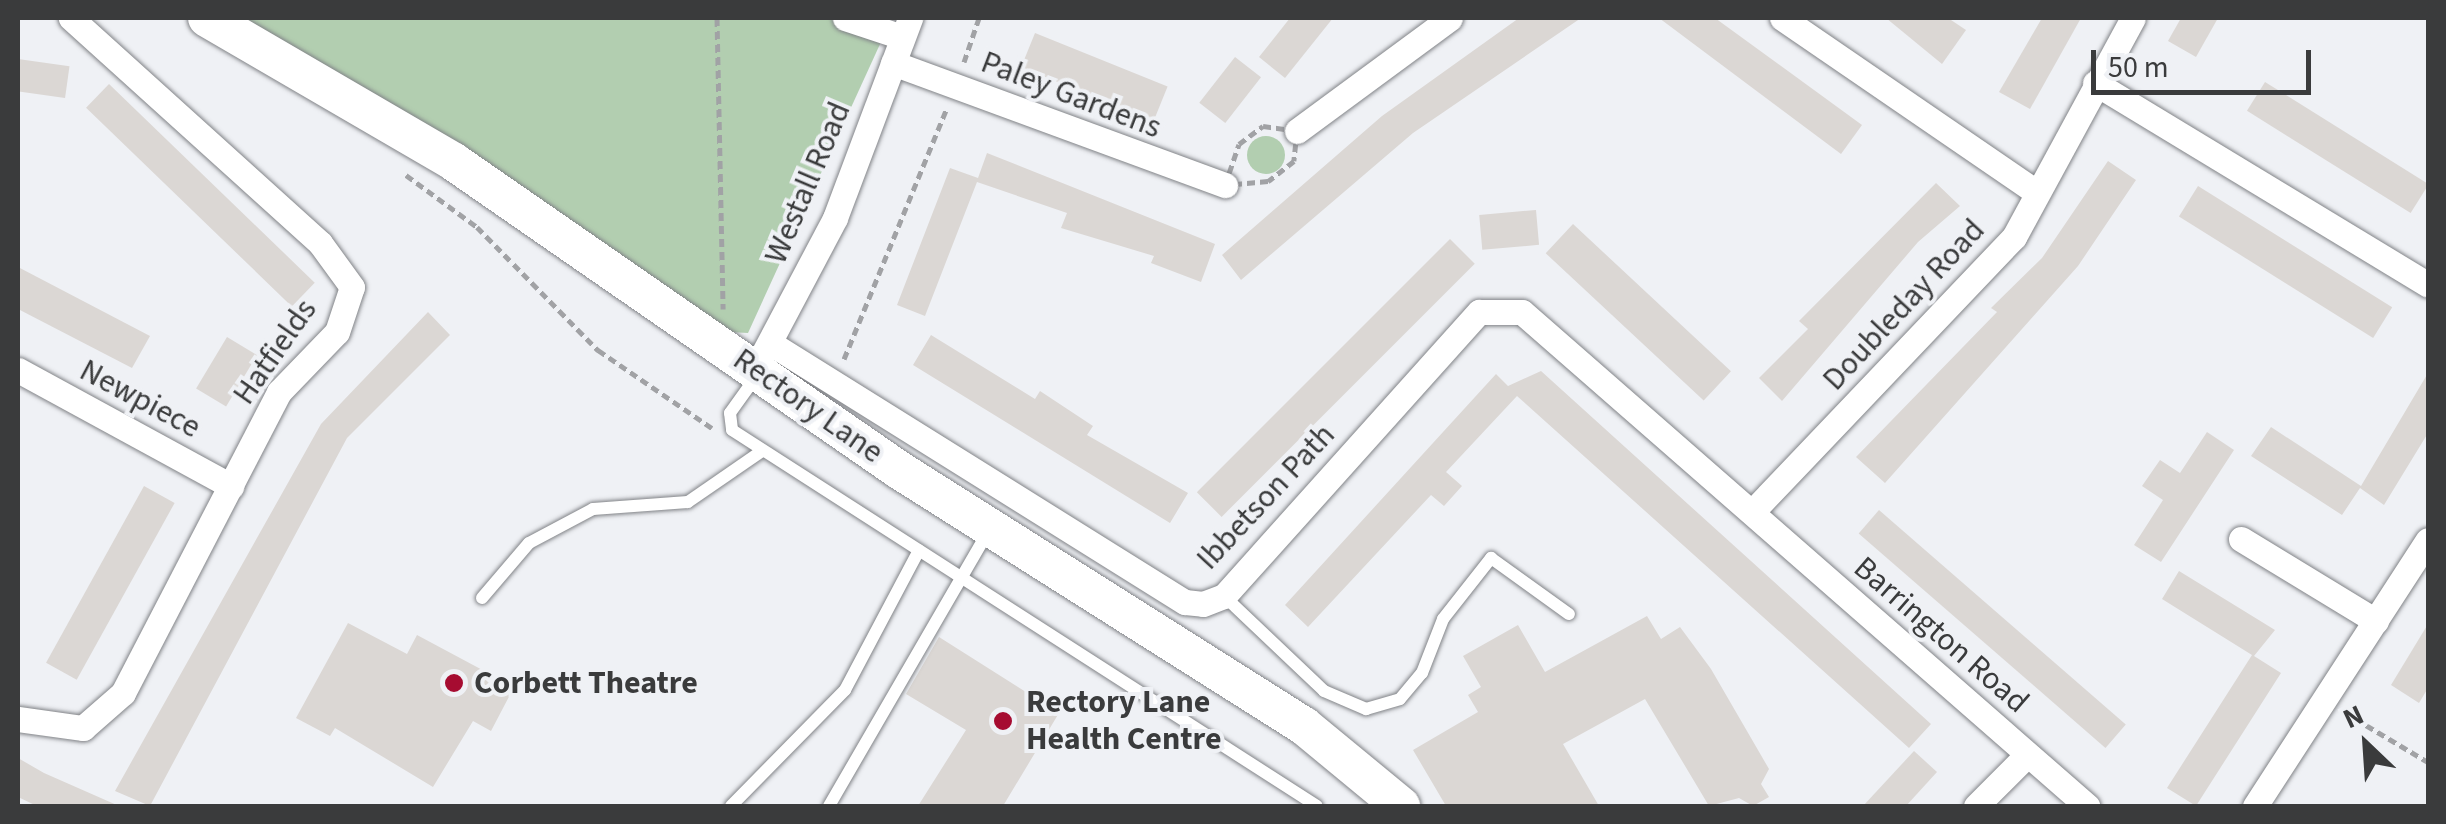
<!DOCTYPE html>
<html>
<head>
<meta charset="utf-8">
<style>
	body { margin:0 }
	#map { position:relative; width:2446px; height:824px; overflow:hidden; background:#eff1f5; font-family:"Source Sans 3",sans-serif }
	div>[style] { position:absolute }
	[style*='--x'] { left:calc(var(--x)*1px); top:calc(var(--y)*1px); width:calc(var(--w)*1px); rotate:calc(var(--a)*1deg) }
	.green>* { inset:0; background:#b2ceb0 }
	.round { border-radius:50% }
	.building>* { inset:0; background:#dbd7d4; transform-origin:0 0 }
	.path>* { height:5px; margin-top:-2.5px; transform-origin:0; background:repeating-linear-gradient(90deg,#a1a2a5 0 8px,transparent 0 13px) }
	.roads { filter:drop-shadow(0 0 2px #818387) drop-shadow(0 0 2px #818387) }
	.lane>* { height:12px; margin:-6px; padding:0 6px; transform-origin:6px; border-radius:6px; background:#fff }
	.street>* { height:25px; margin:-12.5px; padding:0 12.5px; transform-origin:12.5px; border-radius:12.5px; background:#fff }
	.primary>* { height:38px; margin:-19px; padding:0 19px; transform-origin:19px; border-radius:19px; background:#fff }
	.dots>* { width:28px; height:28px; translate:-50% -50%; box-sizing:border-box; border:5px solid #eff1f5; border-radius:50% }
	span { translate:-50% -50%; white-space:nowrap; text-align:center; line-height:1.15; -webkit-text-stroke:8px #eff1f5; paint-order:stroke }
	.street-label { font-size:32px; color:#3a3b3c }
	.poi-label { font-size:32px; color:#3a3b3c; font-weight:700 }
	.left { translate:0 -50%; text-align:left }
	.frame { position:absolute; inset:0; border:20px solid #3a3b3c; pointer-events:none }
	.north { position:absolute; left:2316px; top:694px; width:100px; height:100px; -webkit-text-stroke:8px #eff1f5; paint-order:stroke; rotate:335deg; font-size:28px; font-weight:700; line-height:40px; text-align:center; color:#3a3b3c }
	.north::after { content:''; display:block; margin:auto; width:35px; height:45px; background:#3a3b3c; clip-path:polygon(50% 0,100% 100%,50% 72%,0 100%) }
	.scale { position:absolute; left:2091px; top:50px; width:220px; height:45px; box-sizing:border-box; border:5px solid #3a3b3c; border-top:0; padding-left:12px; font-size:30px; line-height:35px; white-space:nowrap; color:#3a3b3c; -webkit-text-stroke:8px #eff1f5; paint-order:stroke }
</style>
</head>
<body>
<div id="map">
	<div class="green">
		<i style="clip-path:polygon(234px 18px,849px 18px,886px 31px,748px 333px,711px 331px)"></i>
		<i class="round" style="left:1247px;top:136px;width:38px;height:38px"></i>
	</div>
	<div class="building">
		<i style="clip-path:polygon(1290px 18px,1333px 18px,1285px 78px,1259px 57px)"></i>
		<i style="clip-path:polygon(1519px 18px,1581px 18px,1413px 133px,1241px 280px,1222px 255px,1382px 116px)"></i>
		<i style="clip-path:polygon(1659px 18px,1715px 18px,1862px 125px,1841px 154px)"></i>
		<i style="clip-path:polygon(1886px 18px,1948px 18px,1966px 30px,1942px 64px)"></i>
		<i style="clip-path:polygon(2042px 18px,2081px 18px,2030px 109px,1999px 92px)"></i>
		<i style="clip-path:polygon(2181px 18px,2218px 18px,2196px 57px,2168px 41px)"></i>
		<i style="left:1035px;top:33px;width:143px;height:37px;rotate:22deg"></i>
		<i style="left:1235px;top:57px;width:33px;height:58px;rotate:38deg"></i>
		<i style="left:18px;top:59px;width:52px;height:32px;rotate:8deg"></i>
		<i style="left:2265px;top:82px;width:193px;height:34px;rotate:32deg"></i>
		<i style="left:109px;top:84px;width:286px;height:33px;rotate:44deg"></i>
		<i style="clip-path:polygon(987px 153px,1215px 244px,1201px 282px,1151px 263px,1154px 256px,1061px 228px,1067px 213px,977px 182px,925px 316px,897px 305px,950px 168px,978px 178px)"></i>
		<i style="clip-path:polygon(2108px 161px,2136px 180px,2078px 266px,1885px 483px,1856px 457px,1997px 312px,1991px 308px,2042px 258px)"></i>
		<i style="clip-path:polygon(1936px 183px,1960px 206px,1918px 242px,1782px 401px,1759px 378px,1808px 329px,1799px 321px)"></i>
		<i style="left:2198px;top:186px;width:229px;height:36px;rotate:32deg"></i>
		<i style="left:1536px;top:210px;width:35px;height:57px;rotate:85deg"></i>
		<i style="left:1573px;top:224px;width:216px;height:40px;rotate:43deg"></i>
		<i style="left:1450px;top:239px;width:35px;height:358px;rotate:45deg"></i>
		<i style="clip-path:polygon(18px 267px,150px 336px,132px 368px,18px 309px)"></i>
		<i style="clip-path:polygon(428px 312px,450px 335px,347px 438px,150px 806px,115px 791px,321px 424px)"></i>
		<i style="clip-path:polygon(931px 335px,1035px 399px,1040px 391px,1093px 426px,1087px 435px,1188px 493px,1170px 523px,913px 365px)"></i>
		<i style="left:227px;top:337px;width:35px;height:60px;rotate:31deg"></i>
		<i style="clip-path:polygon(1541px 371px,1931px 724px,1909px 748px,1517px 396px,1446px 472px,1462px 486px,1444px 506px,1431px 495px,1308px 627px,1285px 605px,1496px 374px,1508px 386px)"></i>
		<i style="clip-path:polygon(2428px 373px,2428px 433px,2384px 505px,2360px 488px,2342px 515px,2251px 456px,2271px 427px,2361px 486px)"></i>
		<i style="clip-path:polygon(2207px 432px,2234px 450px,2161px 562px,2134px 545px,2163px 500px,2142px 486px,2160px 460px,2180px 473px)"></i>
		<i style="left:144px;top:486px;width:35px;height:202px;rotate:29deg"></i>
		<i style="left:1879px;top:510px;width:327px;height:31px;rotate:41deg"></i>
		<i style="clip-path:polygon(2179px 571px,2275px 630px,2254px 656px,2281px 673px,2196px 806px,2167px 788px,2252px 655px,2162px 599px)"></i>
		<i style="clip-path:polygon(1647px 616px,1661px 639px,1680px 627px,1711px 669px,1769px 769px,1761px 784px,1769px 797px,1753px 806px,1739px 798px,1709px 806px,1645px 699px,1563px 744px,1599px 806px,1446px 806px,1413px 750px,1478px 712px,1468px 695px,1481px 687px,1463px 656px,1518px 625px,1545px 672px)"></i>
		<i style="clip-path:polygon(348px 623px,407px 654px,417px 635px,514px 687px,491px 731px,473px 721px,433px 787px,335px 728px,330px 736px,296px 718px)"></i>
		<i style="clip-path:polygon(2428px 624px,2428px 688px,2419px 703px,2391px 685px)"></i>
		<i style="clip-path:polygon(939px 637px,1059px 713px,1003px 806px,918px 806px,966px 730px,906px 694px)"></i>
		<i style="clip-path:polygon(1914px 751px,1937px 772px,1906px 806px,1863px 806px)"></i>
		<i style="clip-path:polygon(18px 758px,44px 773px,119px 806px,37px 806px,18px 797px)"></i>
	</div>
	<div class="path">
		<i style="--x:717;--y:18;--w:291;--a:88.8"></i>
		<i style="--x:964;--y:62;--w:46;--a:-71.2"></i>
		<i style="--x:1263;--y:126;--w:34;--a:8"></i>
		<i style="--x:1297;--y:131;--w:30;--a:96"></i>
		<i style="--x:1294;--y:161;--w:33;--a:142"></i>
		<i style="--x:1268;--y:181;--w:43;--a:174.7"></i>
		<i style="--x:1225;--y:185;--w:43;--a:-71.1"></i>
		<i style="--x:1239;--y:144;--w:30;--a:-37"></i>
		<i style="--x:406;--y:175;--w:88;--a:36.2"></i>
		<i style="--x:477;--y:227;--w:173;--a:45.5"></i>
		<i style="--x:598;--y:350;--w:138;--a:34.4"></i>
		<i style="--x:844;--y:359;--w:269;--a:-67.7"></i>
		<i style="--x:2344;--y:712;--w:98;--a:30.8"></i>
	</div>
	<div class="roads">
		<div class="lane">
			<i style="--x:758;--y:374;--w:48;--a:125.7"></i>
			<i style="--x:730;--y:413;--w:17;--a:83"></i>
			<i style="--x:732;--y:430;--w:695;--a:32.73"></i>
			<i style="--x:1224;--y:596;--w:138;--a:43.5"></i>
			<i style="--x:1324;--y:691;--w:46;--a:23.2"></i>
			<i style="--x:1366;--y:709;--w:35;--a:-16"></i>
			<i style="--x:1400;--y:699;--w:34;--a:-50"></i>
			<i style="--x:1422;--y:673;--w:58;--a:-68.7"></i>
			<i style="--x:1443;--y:619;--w:78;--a:-51.8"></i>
			<i style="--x:1491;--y:558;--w:96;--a:35.7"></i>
			<i style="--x:482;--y:598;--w:72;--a:-49.5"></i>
			<i style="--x:529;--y:543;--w:72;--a:-28"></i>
			<i style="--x:593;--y:509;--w:95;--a:-4.2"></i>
			<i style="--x:688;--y:502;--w:90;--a:-34.6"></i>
			<i style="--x:731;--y:806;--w:163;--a:-45.5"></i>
			<i style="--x:845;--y:690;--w:158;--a:-62.1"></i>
			<i style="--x:829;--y:806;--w:319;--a:-59.9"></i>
		</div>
		<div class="street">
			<i style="--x:845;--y:18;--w:60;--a:18.4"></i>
			<i style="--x:1782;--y:18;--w:308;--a:34.4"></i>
			<i style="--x:893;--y:63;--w:354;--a:20.2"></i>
			<i style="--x:2095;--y:83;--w:389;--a:31.2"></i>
			<i style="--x:1297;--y:131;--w:190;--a:-36.4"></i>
			<i style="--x:770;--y:343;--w:489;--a:32"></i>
			<i style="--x:1185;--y:602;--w:18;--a:6"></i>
			<i style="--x:1203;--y:604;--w:22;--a:-21"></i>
			<i style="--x:1224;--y:596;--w:382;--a:-48.1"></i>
			<i style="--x:1479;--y:312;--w:43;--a:0"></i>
			<i style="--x:1522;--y:312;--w:751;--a:41.16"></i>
			<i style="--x:762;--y:356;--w:156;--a:-62.1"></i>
			<i style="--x:835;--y:218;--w:214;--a:-69.4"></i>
			<i style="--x:18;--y:370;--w:243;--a:28.6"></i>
			<i style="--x:1752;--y:512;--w:380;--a:-46.4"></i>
			<i style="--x:2014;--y:237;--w:249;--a:-61.5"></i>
			<i style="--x:2241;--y:539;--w:158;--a:31.3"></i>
			<i style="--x:18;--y:719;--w:66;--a:7.9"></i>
			<i style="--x:83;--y:728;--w:53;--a:-41.2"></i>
			<i style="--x:123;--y:693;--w:339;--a:-62.6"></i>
			<i style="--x:279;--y:392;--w:83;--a:-46"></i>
			<i style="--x:337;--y:332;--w:47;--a:-71.6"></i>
			<i style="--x:352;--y:287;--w:54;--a:-126"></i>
			<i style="--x:320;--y:243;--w:336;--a:-137.9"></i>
			<i style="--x:1976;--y:806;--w:72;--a:-45"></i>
			<i style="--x:2255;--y:806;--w:317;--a:-57"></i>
		</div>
		<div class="primary">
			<i style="--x:207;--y:18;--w:286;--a:30.2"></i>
			<i style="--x:454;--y:162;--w:541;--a:34.69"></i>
			<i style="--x:899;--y:470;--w:479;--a:32.3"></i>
			<i style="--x:1304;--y:726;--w:126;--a:39.5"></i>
		</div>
	</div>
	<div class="dots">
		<i style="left:454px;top:683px;background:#a60c31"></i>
		<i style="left:1003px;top:721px;background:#a60c31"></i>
	</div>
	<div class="street-label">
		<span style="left:1071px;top:95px;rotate:21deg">Paley Gardens</span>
		<span style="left:808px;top:183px;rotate:-67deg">Westall Road</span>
		<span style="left:1904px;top:305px;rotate:-47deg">Doubleday Road</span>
		<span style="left:275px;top:352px;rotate:-55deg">Hatfields</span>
		<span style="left:140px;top:399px;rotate:28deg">Newpiece</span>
		<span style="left:808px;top:406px;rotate:35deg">Rectory Lane</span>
		<span style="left:1266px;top:497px;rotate:-47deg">Ibbetson Path</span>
		<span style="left:1941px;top:635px;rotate:41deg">Barrington Road</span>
	</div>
	<div class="poi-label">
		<span class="left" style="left:474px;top:683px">Corbett Theatre</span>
		<span class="left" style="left:1026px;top:721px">Rectory Lane<br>Health Centre</span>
	</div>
	<div class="frame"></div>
	<div class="north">N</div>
	<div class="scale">50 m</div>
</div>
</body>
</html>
